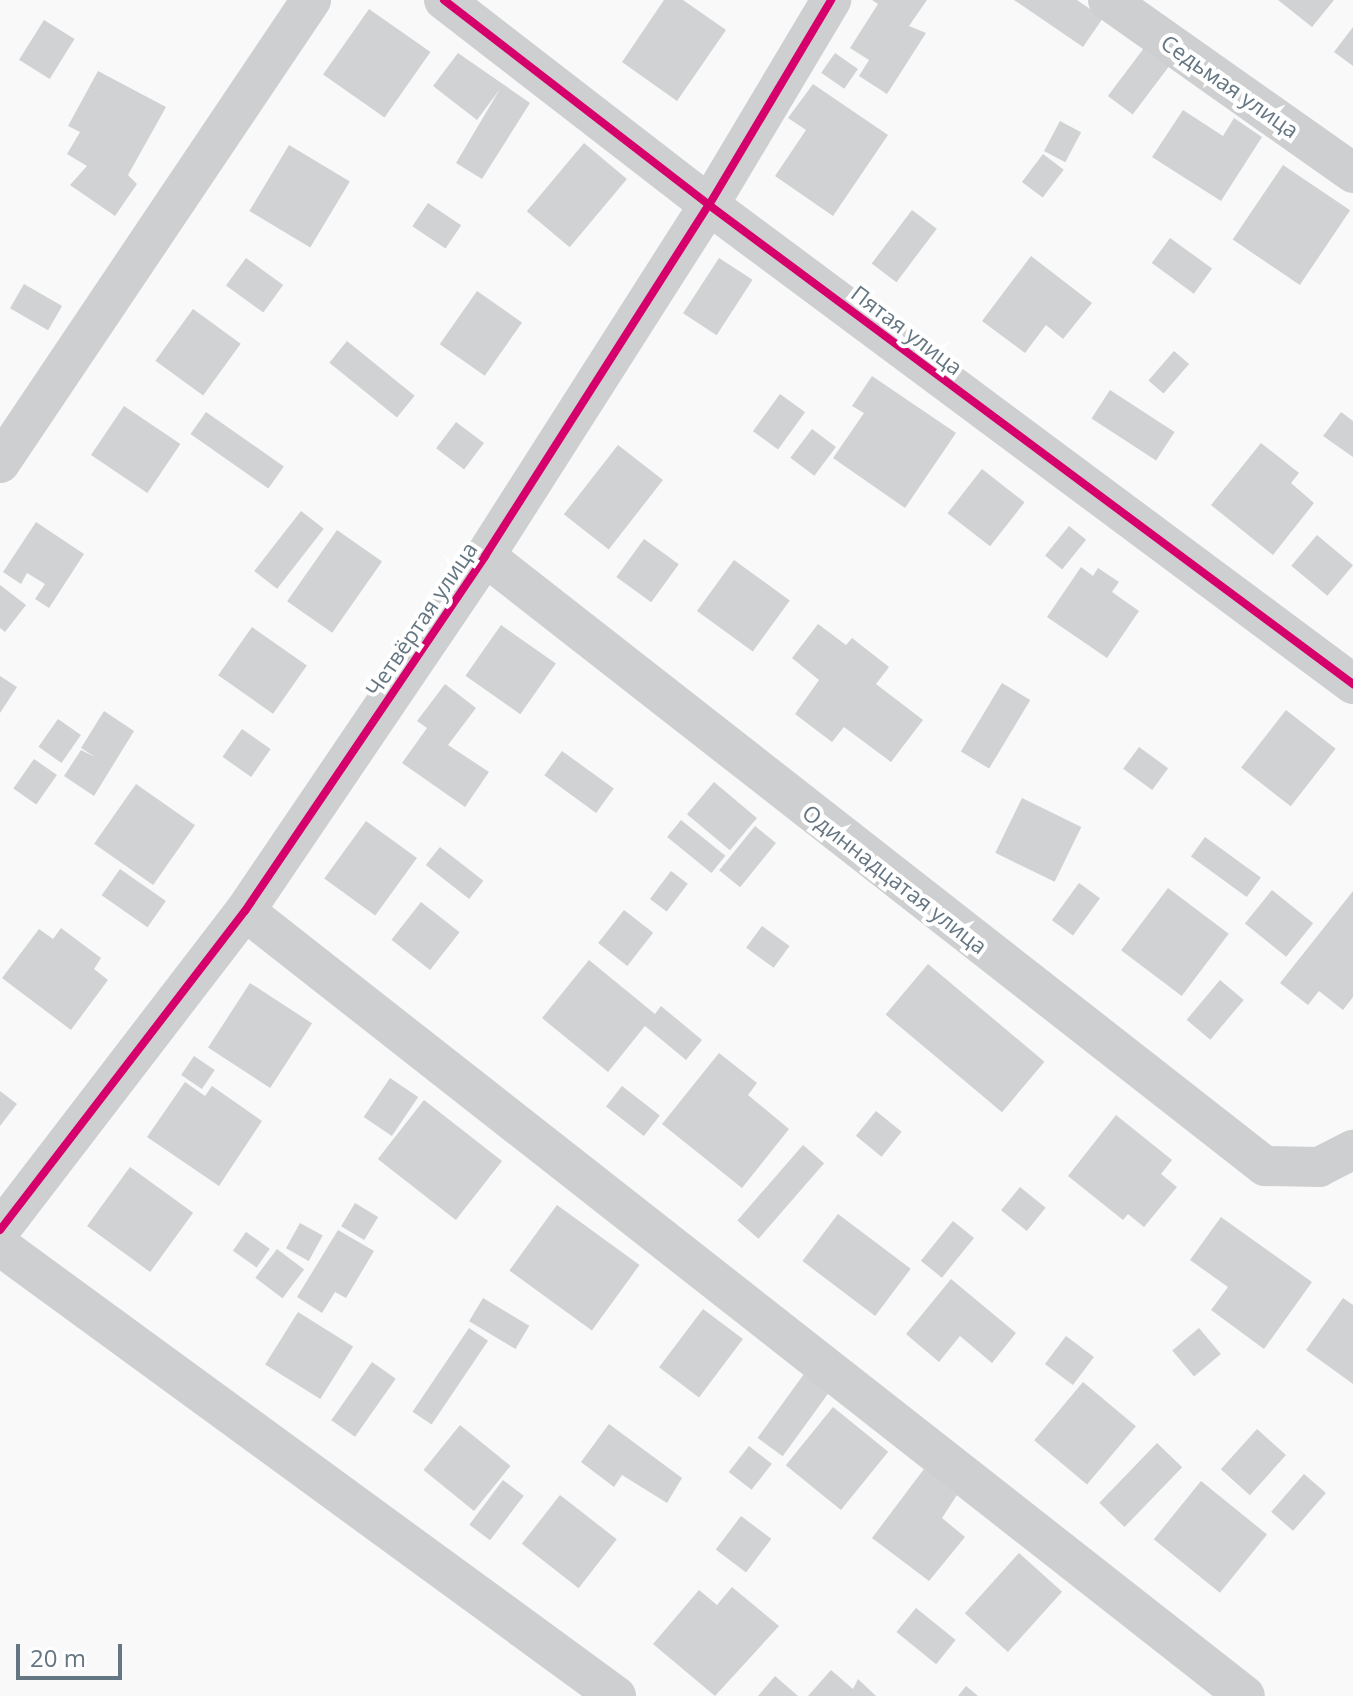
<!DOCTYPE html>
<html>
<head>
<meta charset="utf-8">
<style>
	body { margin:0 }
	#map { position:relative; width:1353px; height:1696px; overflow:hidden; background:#f9f9f9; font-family:"Open Sans",sans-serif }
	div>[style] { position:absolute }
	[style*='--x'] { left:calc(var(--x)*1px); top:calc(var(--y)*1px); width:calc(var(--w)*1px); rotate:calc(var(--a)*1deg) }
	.building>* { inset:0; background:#d0d2d3; transform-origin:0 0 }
	.minor>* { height:40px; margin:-20px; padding:0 20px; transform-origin:20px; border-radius:20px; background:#cecfd0 }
	.cycleway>* { height:8px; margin:-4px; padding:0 4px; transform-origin:4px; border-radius:4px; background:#d6006c }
	span { translate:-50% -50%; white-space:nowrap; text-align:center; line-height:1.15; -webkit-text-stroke:8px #fff; paint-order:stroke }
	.street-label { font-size:22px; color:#657683 }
	.scale { position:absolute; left:16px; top:1644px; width:106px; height:36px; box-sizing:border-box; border:4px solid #657683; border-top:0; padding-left:10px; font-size:24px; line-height:28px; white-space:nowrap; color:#657683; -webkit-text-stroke:6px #fff; paint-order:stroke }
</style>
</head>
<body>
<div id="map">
	<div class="building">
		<i style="clip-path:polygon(664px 0,683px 0,726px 30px,677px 101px,622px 62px)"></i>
		<i style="clip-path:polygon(872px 0,927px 0,909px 26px,926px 33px,887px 94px,859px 76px,869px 60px,850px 48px,878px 4px)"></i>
		<i style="clip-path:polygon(1014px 0,1077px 0,1103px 18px,1083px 47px)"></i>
		<i style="clip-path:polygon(1278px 0,1334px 0,1312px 27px)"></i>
		<i style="left:369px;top:9px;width:75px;height:80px;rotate:35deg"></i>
		<i style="left:44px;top:20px;width:36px;height:47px;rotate:32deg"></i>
		<i style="clip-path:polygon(1353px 27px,1353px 66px,1334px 52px)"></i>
		<i style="left:1150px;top:40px;width:31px;height:70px;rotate:37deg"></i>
		<i style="clip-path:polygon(458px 53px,530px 103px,482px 179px,456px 163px,500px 89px,477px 120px,433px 86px)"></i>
		<i style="left:835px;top:53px;width:28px;height:24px;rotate:35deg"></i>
		<i style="clip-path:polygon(98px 71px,166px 107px,128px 175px,137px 184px,115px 216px,70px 185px,87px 166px,67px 154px,80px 132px,68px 126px)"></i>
		<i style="clip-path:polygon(813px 84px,888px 135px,833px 216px,775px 176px,806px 130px,788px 118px)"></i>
		<i style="clip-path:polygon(1183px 110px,1223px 136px,1234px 118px,1262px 137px,1221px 201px,1152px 157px)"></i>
		<i style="left:1060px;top:121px;width:24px;height:34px;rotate:28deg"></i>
		<i style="left:584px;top:143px;width:56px;height:89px;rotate:40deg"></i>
		<i style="left:289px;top:145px;width:71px;height:77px;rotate:31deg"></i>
		<i style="left:1043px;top:154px;width:26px;height:35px;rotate:37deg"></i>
		<i style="left:1283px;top:165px;width:81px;height:90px;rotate:34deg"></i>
		<i style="left:428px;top:203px;width:40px;height:28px;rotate:34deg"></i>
		<i style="left:912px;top:210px;width:31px;height:67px;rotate:37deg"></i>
		<i style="left:1170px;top:238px;width:52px;height:31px;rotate:36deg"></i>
		<i style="clip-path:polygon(1031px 256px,1092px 303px,1063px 339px,1046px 325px,1025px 353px,982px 321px)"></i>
		<i style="left:246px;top:258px;width:46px;height:34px;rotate:36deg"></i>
		<i style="left:719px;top:258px;width:40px;height:66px;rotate:33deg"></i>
		<i style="left:24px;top:284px;width:44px;height:28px;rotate:30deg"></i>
		<i style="left:477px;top:291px;width:55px;height:65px;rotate:35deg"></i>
		<i style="left:193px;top:309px;width:59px;height:64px;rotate:36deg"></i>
		<i style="left:347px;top:341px;width:87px;height:28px;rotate:39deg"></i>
		<i style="left:1174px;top:351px;width:20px;height:39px;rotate:41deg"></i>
		<i style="clip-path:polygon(872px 376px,956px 433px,905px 508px,833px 458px,864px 413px,852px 406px)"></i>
		<i style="left:1110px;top:390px;width:77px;height:34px;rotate:33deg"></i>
		<i style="left:780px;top:394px;width:31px;height:46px;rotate:36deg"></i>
		<i style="left:124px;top:406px;width:68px;height:59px;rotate:34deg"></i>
		<i style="left:206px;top:412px;width:95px;height:27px;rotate:35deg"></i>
		<i style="clip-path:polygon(1341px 412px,1353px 421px,1353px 457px,1323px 436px)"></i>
		<i style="left:456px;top:422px;width:35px;height:33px;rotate:37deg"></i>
		<i style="left:812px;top:429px;width:30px;height:36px;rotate:37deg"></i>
		<i style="clip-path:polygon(1261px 443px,1299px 473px,1291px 483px,1314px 503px,1273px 555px,1211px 505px)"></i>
		<i style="left:618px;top:445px;width:57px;height:88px;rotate:38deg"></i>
		<i style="left:982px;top:469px;width:54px;height:56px;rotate:38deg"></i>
		<i style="left:301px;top:511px;width:29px;height:76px;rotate:38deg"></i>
		<i style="clip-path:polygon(36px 522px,84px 554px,49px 608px,35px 599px,45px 584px,27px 573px,21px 584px,3px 572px)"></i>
		<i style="left:1069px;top:526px;width:22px;height:38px;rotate:39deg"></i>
		<i style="left:337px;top:530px;width:55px;height:87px;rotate:35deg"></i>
		<i style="left:1317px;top:535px;width:47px;height:40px;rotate:40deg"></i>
		<i style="left:644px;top:539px;width:43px;height:47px;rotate:36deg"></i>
		<i style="left:734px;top:560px;width:69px;height:63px;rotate:36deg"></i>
		<i style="clip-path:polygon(1081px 567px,1093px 576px,1098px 568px,1119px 582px,1112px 592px,1139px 611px,1107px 658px,1047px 617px)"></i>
		<i style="clip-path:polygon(0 585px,26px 605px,5px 632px,0 628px)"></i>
		<i style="clip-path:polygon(818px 624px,846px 645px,852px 638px,889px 667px,876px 684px,923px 720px,891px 762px,844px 727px,832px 742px,795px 714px,819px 680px,792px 658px)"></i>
		<i style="left:501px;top:625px;width:67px;height:62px;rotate:35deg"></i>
		<i style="left:252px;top:627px;width:67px;height:59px;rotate:35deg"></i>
		<i style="clip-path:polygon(0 676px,17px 687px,0 713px)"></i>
		<i style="left:1002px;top:683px;width:33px;height:80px;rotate:31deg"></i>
		<i style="clip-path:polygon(445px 684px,476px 708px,448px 745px,489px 772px,465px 807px,402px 763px,427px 728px,417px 721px)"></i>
		<i style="left:1286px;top:710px;width:63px;height:73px;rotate:38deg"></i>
		<i style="clip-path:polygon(104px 711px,134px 731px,94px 796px,64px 776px,81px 750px,95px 757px,81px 748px)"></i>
		<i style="left:58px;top:719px;width:28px;height:34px;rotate:35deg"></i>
		<i style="left:242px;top:729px;width:35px;height:34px;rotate:35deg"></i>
		<i style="left:1139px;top:747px;width:36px;height:27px;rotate:36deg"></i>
		<i style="left:562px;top:751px;width:64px;height:30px;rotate:36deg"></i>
		<i style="left:34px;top:759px;width:28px;height:36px;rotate:35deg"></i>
		<i style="left:714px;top:782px;width:56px;height:42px;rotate:40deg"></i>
		<i style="left:136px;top:784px;width:72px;height:73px;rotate:35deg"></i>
		<i style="left:1022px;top:798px;width:66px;height:61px;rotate:26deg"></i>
		<i style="left:681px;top:820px;width:57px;height:22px;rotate:39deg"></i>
		<i style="left:366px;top:821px;width:63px;height:71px;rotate:36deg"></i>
		<i style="left:755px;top:826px;width:27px;height:57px;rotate:39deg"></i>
		<i style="left:1205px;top:837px;width:69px;height:24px;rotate:36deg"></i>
		<i style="left:440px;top:847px;width:55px;height:23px;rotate:38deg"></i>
		<i style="left:120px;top:869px;width:56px;height:32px;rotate:35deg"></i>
		<i style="left:671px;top:871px;width:21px;height:35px;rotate:37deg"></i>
		<i style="left:1079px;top:883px;width:26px;height:46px;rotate:36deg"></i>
		<i style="left:1168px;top:888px;width:76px;height:78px;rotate:37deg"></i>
		<i style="left:1272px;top:890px;width:53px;height:43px;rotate:39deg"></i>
		<i style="clip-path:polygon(1353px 891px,1353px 997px,1343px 1010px,1319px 991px,1308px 1005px,1280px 983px)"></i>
		<i style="left:421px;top:902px;width:49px;height:48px;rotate:38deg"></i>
		<i style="left:624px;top:910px;width:37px;height:42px;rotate:38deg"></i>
		<i style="left:762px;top:926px;width:34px;height:27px;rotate:36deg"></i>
		<i style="clip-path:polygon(61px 928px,101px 958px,94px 969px,108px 980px,71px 1030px,2px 978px,39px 929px,53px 939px)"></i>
		<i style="clip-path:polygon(589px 960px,655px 1014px,661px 1006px,702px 1040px,686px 1060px,645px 1026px,608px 1072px,542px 1018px)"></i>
		<i style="left:928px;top:964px;width:152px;height:66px;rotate:40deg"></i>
		<i style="left:1220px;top:980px;width:31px;height:52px;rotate:40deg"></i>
		<i style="left:250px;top:983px;width:74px;height:77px;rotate:33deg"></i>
		<i style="clip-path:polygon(719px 1053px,757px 1083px,748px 1095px,789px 1129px,742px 1188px,662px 1124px)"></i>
		<i style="left:194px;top:1056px;width:25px;height:23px;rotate:34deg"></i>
		<i style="left:390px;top:1078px;width:34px;height:47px;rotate:34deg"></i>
		<i style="clip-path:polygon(185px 1082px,205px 1096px,212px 1086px,262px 1121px,219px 1186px,147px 1137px)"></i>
		<i style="left:622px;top:1086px;width:48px;height:26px;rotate:38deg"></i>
		<i style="clip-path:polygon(0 1091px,17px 1104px,0 1126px)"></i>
		<i style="left:424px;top:1100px;width:99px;height:75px;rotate:38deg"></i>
		<i style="left:876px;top:1111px;width:33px;height:32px;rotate:39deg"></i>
		<i style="clip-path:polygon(1116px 1115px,1172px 1160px,1161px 1174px,1177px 1187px,1144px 1227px,1128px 1214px,1123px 1220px,1068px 1176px)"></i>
		<i style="left:803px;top:1145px;width:28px;height:100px;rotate:41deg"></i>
		<i style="left:130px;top:1167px;width:78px;height:73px;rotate:36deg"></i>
		<i style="left:1020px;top:1187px;width:33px;height:30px;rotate:39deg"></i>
		<i style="left:355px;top:1203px;width:27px;height:27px;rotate:31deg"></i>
		<i style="left:557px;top:1205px;width:102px;height:81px;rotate:36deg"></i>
		<i style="left:838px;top:1214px;width:91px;height:59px;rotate:37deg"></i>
		<i style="clip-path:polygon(1221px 1217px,1312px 1282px,1264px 1349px,1211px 1310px,1228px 1287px,1190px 1260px)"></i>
		<i style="left:953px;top:1221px;width:27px;height:51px;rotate:39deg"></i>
		<i style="left:300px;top:1223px;width:26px;height:29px;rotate:29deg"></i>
		<i style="clip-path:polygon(338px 1230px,374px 1251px,346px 1298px,335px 1292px,322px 1313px,297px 1297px)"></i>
		<i style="left:246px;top:1232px;width:29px;height:23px;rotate:35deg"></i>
		<i style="left:277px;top:1249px;width:34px;height:36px;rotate:37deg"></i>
		<i style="clip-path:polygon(951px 1279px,1016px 1333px,992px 1363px,960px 1336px,939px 1362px,906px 1334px)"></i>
		<i style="left:483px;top:1298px;width:54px;height:27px;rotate:31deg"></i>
		<i style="clip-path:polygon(1343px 1298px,1353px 1305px,1353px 1384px,1306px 1350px)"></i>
		<i style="left:703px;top:1309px;width:50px;height:73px;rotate:37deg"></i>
		<i style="left:298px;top:1312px;width:65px;height:62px;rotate:32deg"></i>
		<i style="left:469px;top:1328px;width:23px;height:101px;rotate:34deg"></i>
		<i style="left:1199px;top:1328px;width:34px;height:35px;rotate:50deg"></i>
		<i style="left:1066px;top:1336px;width:35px;height:35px;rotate:37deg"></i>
		<i style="left:372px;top:1362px;width:29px;height:71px;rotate:35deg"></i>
		<i style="left:804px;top:1374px;width:31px;height:79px;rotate:36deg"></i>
		<i style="left:1083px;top:1382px;width:69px;height:76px;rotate:40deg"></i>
		<i style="left:833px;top:1407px;width:71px;height:75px;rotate:39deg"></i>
		<i style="clip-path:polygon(609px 1424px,682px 1478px,667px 1503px,622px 1475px,614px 1487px,581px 1462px)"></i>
		<i style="left:460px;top:1425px;width:65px;height:58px;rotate:39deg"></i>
		<i style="left:1257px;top:1429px;width:39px;height:54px;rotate:42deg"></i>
		<i style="left:1157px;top:1443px;width:35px;height:83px;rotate:44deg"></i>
		<i style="left:749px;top:1446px;width:29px;height:33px;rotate:38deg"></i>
		<i style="clip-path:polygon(924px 1469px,957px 1495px,942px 1518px,965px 1537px,929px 1581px,872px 1538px)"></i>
		<i style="left:1304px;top:1474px;width:29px;height:50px;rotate:41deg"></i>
		<i style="left:503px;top:1480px;width:26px;height:56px;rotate:37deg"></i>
		<i style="left:1201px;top:1481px;width:85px;height:75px;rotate:39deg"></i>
		<i style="left:560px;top:1495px;width:72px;height:62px;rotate:38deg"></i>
		<i style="left:741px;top:1516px;width:38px;height:42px;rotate:37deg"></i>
		<i style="left:1019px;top:1553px;width:58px;height:81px;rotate:42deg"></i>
		<i style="clip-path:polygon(732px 1587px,779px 1626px,715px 1696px,653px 1644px,699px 1590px,717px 1605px)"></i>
		<i style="left:916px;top:1608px;width:51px;height:31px;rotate:39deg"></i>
		<i style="clip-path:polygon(831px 1670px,853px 1689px,858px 1679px,876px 1696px,808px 1696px)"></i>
		<i style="clip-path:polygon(775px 1676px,798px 1696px,758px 1696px)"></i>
		<i style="clip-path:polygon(966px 1686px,978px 1696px,958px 1696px)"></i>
	</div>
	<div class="minor">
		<i style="--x:444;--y:0;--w:335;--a:37.7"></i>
		<i style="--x:709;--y:205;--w:803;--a:36.64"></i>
		<i style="--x:1108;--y:0;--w:300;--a:35.2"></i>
		<i style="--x:0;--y:463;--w:558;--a:-56.11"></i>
		<i style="--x:485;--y:556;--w:990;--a:38.03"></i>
		<i style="--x:1265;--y:1166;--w:54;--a:1.1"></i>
		<i style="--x:1319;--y:1167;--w:38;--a:-27"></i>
		<i style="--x:245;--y:911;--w:1271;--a:38.13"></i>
		<i style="--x:0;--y:1230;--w:402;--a:-52.5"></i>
		<i style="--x:245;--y:911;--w:429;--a:-55.9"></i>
		<i style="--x:485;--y:556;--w:416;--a:-57.5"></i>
		<i style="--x:709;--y:205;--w:239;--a:-59.2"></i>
		<i style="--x:0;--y:1246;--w:763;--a:36.15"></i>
	</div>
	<div class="cycleway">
		<i style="--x:444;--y:0;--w:335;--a:37.7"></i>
		<i style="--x:709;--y:205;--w:803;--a:36.64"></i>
		<i style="--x:0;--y:1230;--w:402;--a:-52.5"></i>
		<i style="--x:245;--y:911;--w:429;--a:-55.9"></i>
		<i style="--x:485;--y:556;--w:416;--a:-57.5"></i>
		<i style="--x:709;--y:205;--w:239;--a:-59.2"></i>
	</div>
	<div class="street-label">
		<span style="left:1230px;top:86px;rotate:35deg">Седьмая улица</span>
		<span style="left:907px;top:330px;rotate:37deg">Пятая улица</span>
		<span style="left:421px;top:619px;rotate:-56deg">Четвёртая улица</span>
		<span style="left:895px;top:879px;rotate:38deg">Одиннадцатая улица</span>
	</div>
	<div class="scale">20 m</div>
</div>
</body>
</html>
